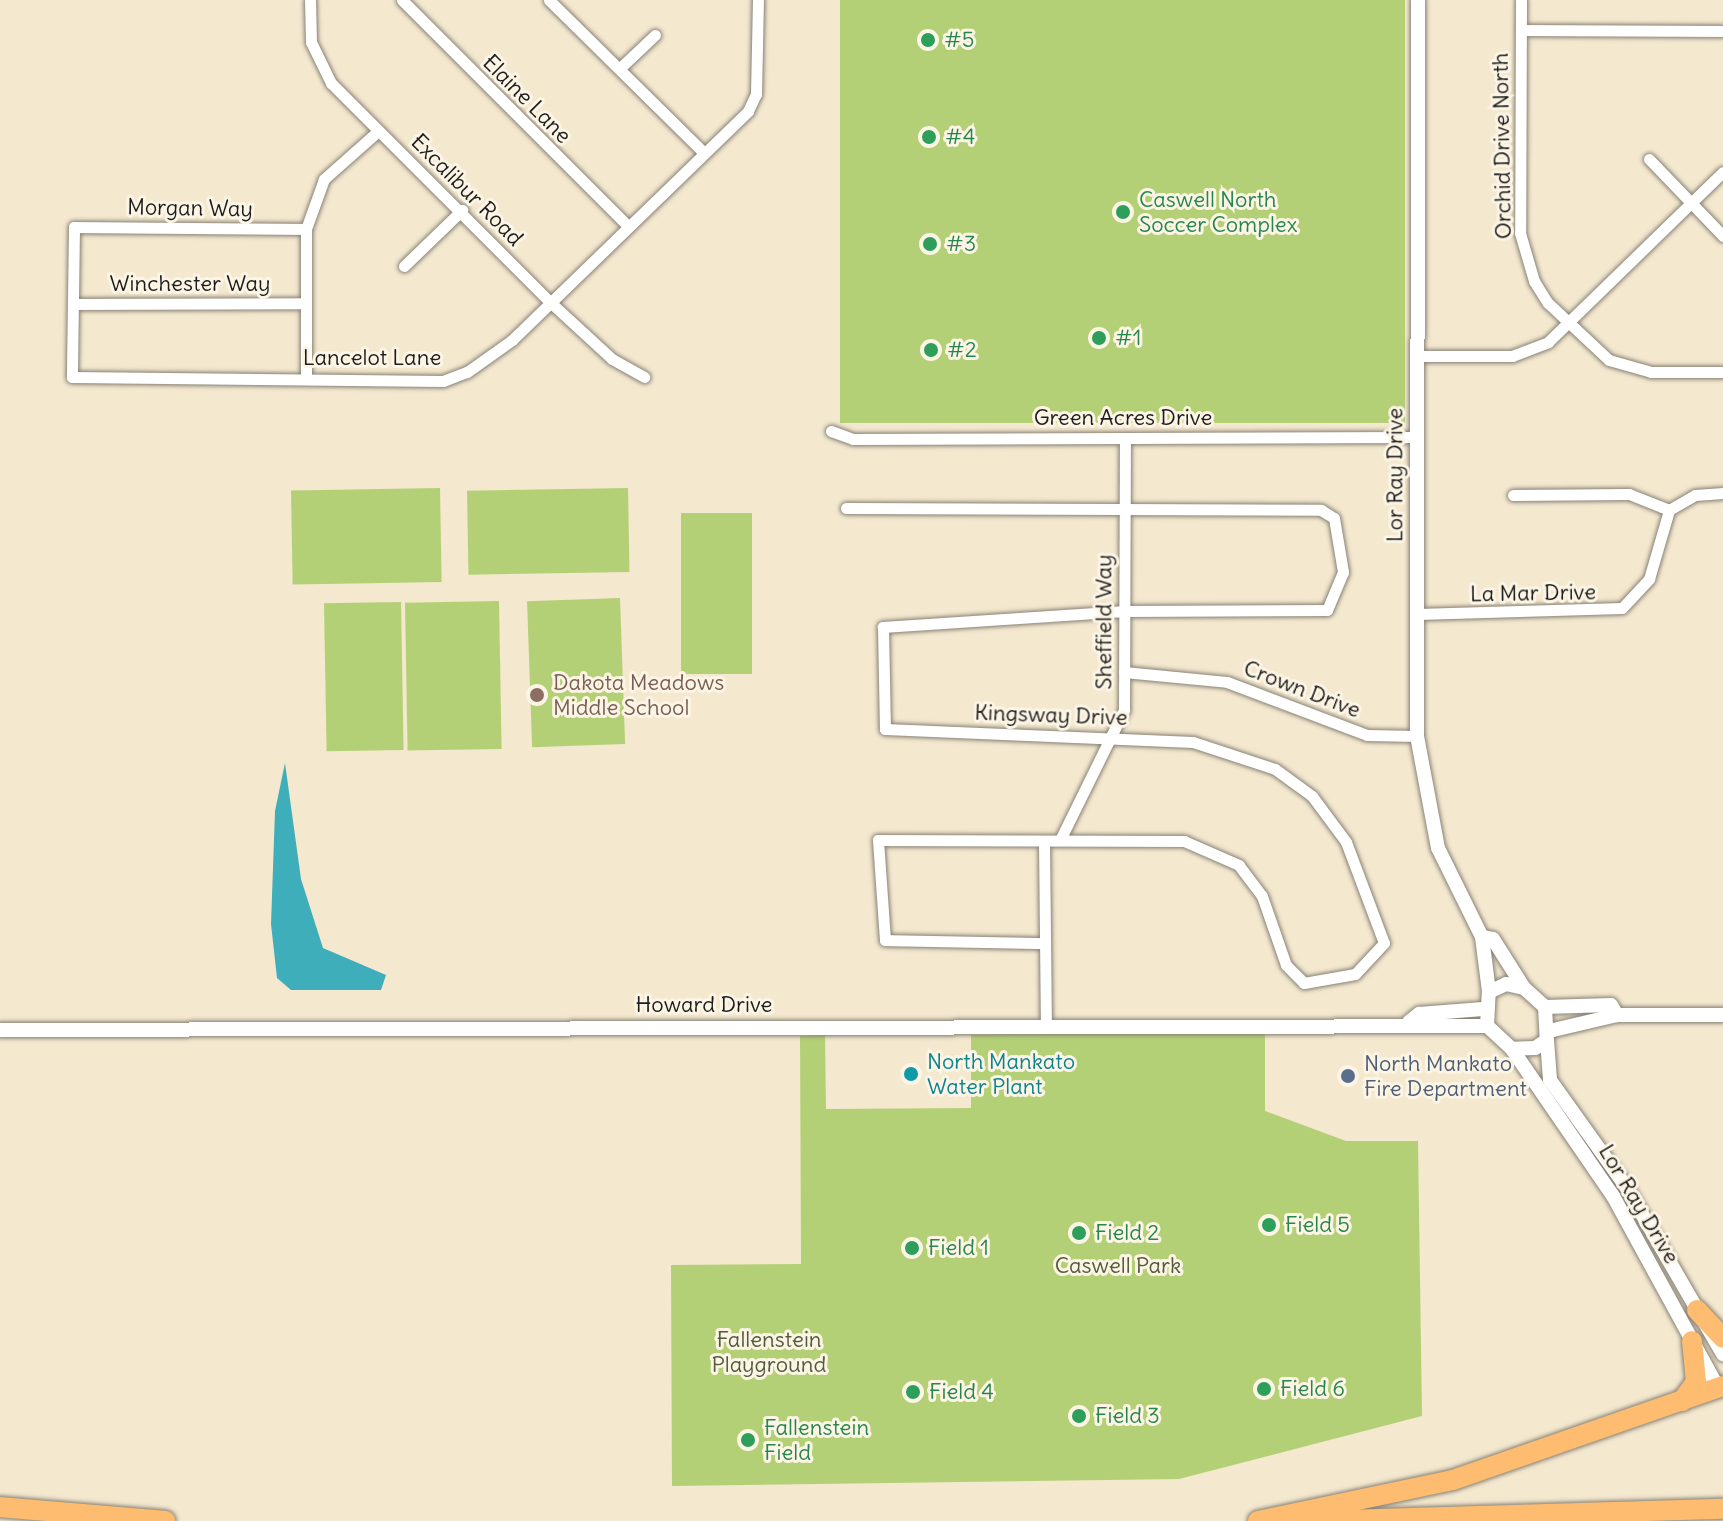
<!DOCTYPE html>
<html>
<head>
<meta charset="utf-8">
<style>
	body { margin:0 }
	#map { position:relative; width:1723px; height:1521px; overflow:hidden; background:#f4e8cf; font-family:Delius,sans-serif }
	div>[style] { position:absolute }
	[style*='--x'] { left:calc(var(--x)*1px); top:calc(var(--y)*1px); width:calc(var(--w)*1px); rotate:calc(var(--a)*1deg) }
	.green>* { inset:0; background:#b4d076; transform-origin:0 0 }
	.water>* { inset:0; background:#3faebb }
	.roads { filter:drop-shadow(0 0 2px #888276) drop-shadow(0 0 2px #888276) }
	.minor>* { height:11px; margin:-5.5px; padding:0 5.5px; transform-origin:5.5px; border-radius:5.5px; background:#fff }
	.tertiary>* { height:14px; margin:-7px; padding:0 7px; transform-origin:7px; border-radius:7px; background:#fff }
	.motorway>* { height:20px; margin:-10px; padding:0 10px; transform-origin:10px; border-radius:10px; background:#fdbc70 }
	.dots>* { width:22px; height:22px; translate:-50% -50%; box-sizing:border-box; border:4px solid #fcf5e5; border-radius:50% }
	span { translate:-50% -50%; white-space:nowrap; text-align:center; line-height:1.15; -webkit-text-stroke:6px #fcf5e5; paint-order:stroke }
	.leisure-label { font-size:22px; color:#27864d }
	.left { translate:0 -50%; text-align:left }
	.street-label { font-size:22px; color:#1c1c1c }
	.education-label { font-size:22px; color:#785e54 }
	.culture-label { font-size:22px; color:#0d838f }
	.service-label { font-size:22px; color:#4e5e75 }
	.park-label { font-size:22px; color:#515b3c }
</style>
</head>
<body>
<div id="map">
	<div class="green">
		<i style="left:840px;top:0;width:565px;height:423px"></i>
		<i style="left:440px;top:488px;width:94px;height:149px;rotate:89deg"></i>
		<i style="left:628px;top:488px;width:84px;height:161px;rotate:89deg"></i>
		<i style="left:681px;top:513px;width:71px;height:161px"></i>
		<i style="left:620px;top:598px;width:146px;height:93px;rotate:88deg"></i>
		<i style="left:499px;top:601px;width:148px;height:94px;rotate:89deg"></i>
		<i style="left:401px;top:602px;width:148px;height:77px;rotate:89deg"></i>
		<i style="clip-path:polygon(1265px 1031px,1265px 1111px,1346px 1141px,1418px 1141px,1422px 1416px,1179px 1479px,672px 1486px,671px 1265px,801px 1264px,800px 1036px,825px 1035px,826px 1109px,971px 1108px,971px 1035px)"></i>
	</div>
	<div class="water">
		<i style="clip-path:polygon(285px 763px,301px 879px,323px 948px,386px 975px,381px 990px,291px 990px,277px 978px,271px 924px,275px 811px)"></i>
	</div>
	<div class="roads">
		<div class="minor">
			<i style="--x:310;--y:0;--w:42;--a:88.6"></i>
			<i style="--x:311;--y:42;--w:46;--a:64"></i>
			<i style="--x:331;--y:83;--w:308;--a:45"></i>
			<i style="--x:549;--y:301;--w:86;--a:42.6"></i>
			<i style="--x:612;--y:359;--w:37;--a:29"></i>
			<i style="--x:402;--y:0;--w:318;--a:45"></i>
			<i style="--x:549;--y:0;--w:214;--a:44.6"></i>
			<i style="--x:1521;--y:0;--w:233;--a:90.2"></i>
			<i style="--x:1520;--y:233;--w:50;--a:73.7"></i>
			<i style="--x:1534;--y:281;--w:26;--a:58"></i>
			<i style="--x:1548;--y:303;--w:83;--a:43.1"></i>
			<i style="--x:1609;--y:360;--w:44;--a:15.9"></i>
			<i style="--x:1651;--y:372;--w:72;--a:0"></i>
			<i style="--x:1521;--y:30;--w:202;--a:0.3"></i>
			<i style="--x:620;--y:68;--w:48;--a:-43.3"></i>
			<i style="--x:1649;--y:159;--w:107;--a:46.1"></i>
			<i style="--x:306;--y:229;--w:232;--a:-179.5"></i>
			<i style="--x:74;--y:227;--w:150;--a:90.8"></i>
			<i style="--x:72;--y:377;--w:371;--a:0.6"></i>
			<i style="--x:443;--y:381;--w:26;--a:-21"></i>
			<i style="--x:467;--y:372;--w:55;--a:-35.4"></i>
			<i style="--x:512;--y:340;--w:329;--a:-44.1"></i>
			<i style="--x:748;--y:111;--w:19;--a:-65"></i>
			<i style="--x:756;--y:94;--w:94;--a:-88.8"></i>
			<i style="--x:404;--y:266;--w:81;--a:-44"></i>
			<i style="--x:74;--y:304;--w:232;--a:-0.2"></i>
			<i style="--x:1419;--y:356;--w:93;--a:0"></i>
			<i style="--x:1512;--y:356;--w:39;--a:-21"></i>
			<i style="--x:1548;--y:342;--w:244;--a:-44.2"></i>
			<i style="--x:306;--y:379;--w:150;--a:-90"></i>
			<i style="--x:306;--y:229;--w:53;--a:-70.2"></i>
			<i style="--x:324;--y:179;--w:72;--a:-41.6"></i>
			<i style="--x:831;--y:431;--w:23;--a:20"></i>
			<i style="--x:853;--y:439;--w:564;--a:-0.2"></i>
			<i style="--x:1513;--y:495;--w:116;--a:-0.5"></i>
			<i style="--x:1629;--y:494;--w:43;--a:21.8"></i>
			<i style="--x:846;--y:508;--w:475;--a:0.2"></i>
			<i style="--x:1321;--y:510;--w:15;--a:32"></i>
			<i style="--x:1334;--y:518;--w:55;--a:80.5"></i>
			<i style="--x:1343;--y:572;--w:41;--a:112.8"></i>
			<i style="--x:1327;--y:610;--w:202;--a:179.7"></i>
			<i style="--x:1125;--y:611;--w:243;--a:176.2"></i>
			<i style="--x:883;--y:627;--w:102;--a:88.9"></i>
			<i style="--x:885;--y:729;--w:308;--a:2.4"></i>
			<i style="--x:1193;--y:742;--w:86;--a:18.2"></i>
			<i style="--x:1275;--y:769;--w:46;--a:36.1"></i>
			<i style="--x:1312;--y:796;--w:57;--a:53.5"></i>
			<i style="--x:1346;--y:842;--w:108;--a:69.4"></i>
			<i style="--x:1384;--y:943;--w:42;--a:133.1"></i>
			<i style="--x:1355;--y:974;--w:52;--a:170"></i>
			<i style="--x:1304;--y:983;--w:25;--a:-135"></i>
			<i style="--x:1286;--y:965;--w:73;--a:-109.2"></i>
			<i style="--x:1262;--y:896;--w:39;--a:-127"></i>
			<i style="--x:1239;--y:865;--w:60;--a:-156.4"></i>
			<i style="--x:1184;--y:841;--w:306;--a:-179.8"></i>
			<i style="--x:878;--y:840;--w:100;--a:86"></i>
			<i style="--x:885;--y:940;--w:159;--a:1.1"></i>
			<i style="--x:1417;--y:614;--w:205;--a:-1.7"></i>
			<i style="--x:1622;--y:608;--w:40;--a:-47"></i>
			<i style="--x:1649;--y:579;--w:72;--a:-73.8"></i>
			<i style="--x:1669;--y:510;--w:30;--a:-30"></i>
			<i style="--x:1695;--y:495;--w:28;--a:-4"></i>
			<i style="--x:1124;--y:672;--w:103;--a:5.5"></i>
			<i style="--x:1227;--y:682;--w:150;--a:20.7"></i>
			<i style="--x:1367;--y:735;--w:50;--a:1.1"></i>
			<i style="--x:1060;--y:840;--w:145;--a:-63.8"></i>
			<i style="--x:1124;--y:710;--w:272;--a:-89.8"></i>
			<i style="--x:1044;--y:841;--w:182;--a:89.4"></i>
		</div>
		<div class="tertiary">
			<i style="--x:1418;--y:0;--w:736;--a:90.08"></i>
			<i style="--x:1417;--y:736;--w:114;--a:79.4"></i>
			<i style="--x:1438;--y:848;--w:99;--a:63.7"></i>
			<i style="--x:1482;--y:937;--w:55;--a:82.7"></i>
			<i style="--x:1482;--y:937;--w:11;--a:10"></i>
			<i style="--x:1493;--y:939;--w:58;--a:57.7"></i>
			<i style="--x:1506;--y:984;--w:18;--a:13"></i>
			<i style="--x:1524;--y:988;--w:28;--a:42"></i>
			<i style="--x:1545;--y:1007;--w:33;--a:87"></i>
			<i style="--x:1547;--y:1040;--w:14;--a:146"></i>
			<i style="--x:1535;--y:1048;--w:23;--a:178"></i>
			<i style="--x:1512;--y:1049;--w:34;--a:-137"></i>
			<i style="--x:1487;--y:1026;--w:34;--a:-87"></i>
			<i style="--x:1489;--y:992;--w:19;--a:-25"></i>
			<i style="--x:1545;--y:1007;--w:66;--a:-1.7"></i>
			<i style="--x:1611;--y:1005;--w:12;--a:59"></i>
			<i style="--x:1409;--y:1022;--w:13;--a:-39"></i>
			<i style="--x:1419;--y:1014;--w:64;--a:-4.5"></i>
			<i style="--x:0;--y:1030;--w:1487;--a:-0.15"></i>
			<i style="--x:1549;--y:1031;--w:70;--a:-13.2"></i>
			<i style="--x:1617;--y:1015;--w:106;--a:0"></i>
			<i style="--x:1547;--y:1040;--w:40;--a:85.7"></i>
			<i style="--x:1550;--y:1080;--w:133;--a:54.5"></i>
			<i style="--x:1627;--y:1188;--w:192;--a:60"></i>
			<i style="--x:1512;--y:1049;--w:178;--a:55.5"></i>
			<i style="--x:1613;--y:1196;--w:219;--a:61.3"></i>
		</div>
		<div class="motorway">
			<i style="--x:1697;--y:1310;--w:38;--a:47"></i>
			<i style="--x:1682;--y:1401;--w:24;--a:-54"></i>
			<i style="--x:1696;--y:1382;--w:41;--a:-95.6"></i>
			<i style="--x:0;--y:1507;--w:166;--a:4.8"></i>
			<i style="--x:1258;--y:1521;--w:199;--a:-11.9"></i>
			<i style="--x:1453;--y:1480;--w:286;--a:-19.2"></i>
			<i style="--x:1311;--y:1521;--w:412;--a:-1.7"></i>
		</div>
	</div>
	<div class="dots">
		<i style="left:928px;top:40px;background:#2e9e5b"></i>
		<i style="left:929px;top:137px;background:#2e9e5b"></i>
		<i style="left:1123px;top:212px;background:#2e9e5b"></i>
		<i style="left:930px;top:244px;background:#2e9e5b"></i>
		<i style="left:1099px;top:338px;background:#2e9e5b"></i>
		<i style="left:931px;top:350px;background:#2e9e5b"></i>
		<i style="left:537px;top:695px;background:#8d6e63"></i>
		<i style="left:911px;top:1074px;background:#0f9aa8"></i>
		<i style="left:1348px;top:1076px;background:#5c6f8a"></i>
		<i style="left:1269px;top:1225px;background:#2e9e5b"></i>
		<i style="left:1079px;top:1233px;background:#2e9e5b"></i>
		<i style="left:912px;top:1248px;background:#2e9e5b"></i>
		<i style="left:1264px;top:1389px;background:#2e9e5b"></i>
		<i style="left:913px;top:1392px;background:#2e9e5b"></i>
		<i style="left:1079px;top:1416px;background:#2e9e5b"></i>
		<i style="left:748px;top:1440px;background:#2e9e5b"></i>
	</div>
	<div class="leisure-label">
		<span class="left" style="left:944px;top:40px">#5</span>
		<span class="left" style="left:945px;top:137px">#4</span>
		<span class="left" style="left:1139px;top:212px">Caswell North<br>Soccer Complex</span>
		<span class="left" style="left:946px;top:244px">#3</span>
		<span class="left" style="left:1115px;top:338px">#1</span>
		<span class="left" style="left:947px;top:350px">#2</span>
		<span class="left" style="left:1285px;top:1225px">Field 5</span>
		<span class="left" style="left:1095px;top:1233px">Field 2</span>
		<span class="left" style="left:928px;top:1248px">Field 1</span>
		<span class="left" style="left:1280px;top:1389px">Field 6</span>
		<span class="left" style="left:929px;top:1392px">Field 4</span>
		<span class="left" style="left:1095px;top:1416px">Field 3</span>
		<span class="left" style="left:764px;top:1440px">Fallenstein<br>Field</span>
	</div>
	<div class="street-label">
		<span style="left:527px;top:99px;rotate:45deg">Elaine Lane</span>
		<span style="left:1502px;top:146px;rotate:-91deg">Orchid Drive North</span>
		<span style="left:467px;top:190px;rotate:45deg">Excalibur Road</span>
		<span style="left:190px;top:208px;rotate:1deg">Morgan Way</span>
		<span style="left:190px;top:284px">Winchester Way</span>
		<span style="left:372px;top:358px">Lancelot Lane</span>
		<span style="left:1123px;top:418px">Green Acres Drive</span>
		<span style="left:1395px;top:475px;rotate:-90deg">Lor Ray Drive</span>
		<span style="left:1533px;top:593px;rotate:-1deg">La Mar Drive</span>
		<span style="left:1104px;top:622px;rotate:-90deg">Sheffield Way</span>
		<span style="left:1302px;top:689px;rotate:21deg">Crown Drive</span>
		<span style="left:1051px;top:715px;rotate:2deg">Kingsway Drive</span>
		<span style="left:704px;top:1005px">Howard Drive</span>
		<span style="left:1639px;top:1204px;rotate:59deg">Lor Ray Drive</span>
	</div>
	<div class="education-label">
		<span class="left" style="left:553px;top:695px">Dakota Meadows<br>Middle School</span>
	</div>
	<div class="culture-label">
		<span class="left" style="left:927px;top:1074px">North Mankato<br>Water Plant</span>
	</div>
	<div class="service-label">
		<span class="left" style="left:1364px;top:1076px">North Mankato<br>Fire Department</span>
	</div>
	<div class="park-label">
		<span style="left:1118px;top:1266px">Caswell Park</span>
		<span style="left:769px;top:1352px">Fallenstein<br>Playground</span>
	</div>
</div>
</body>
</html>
